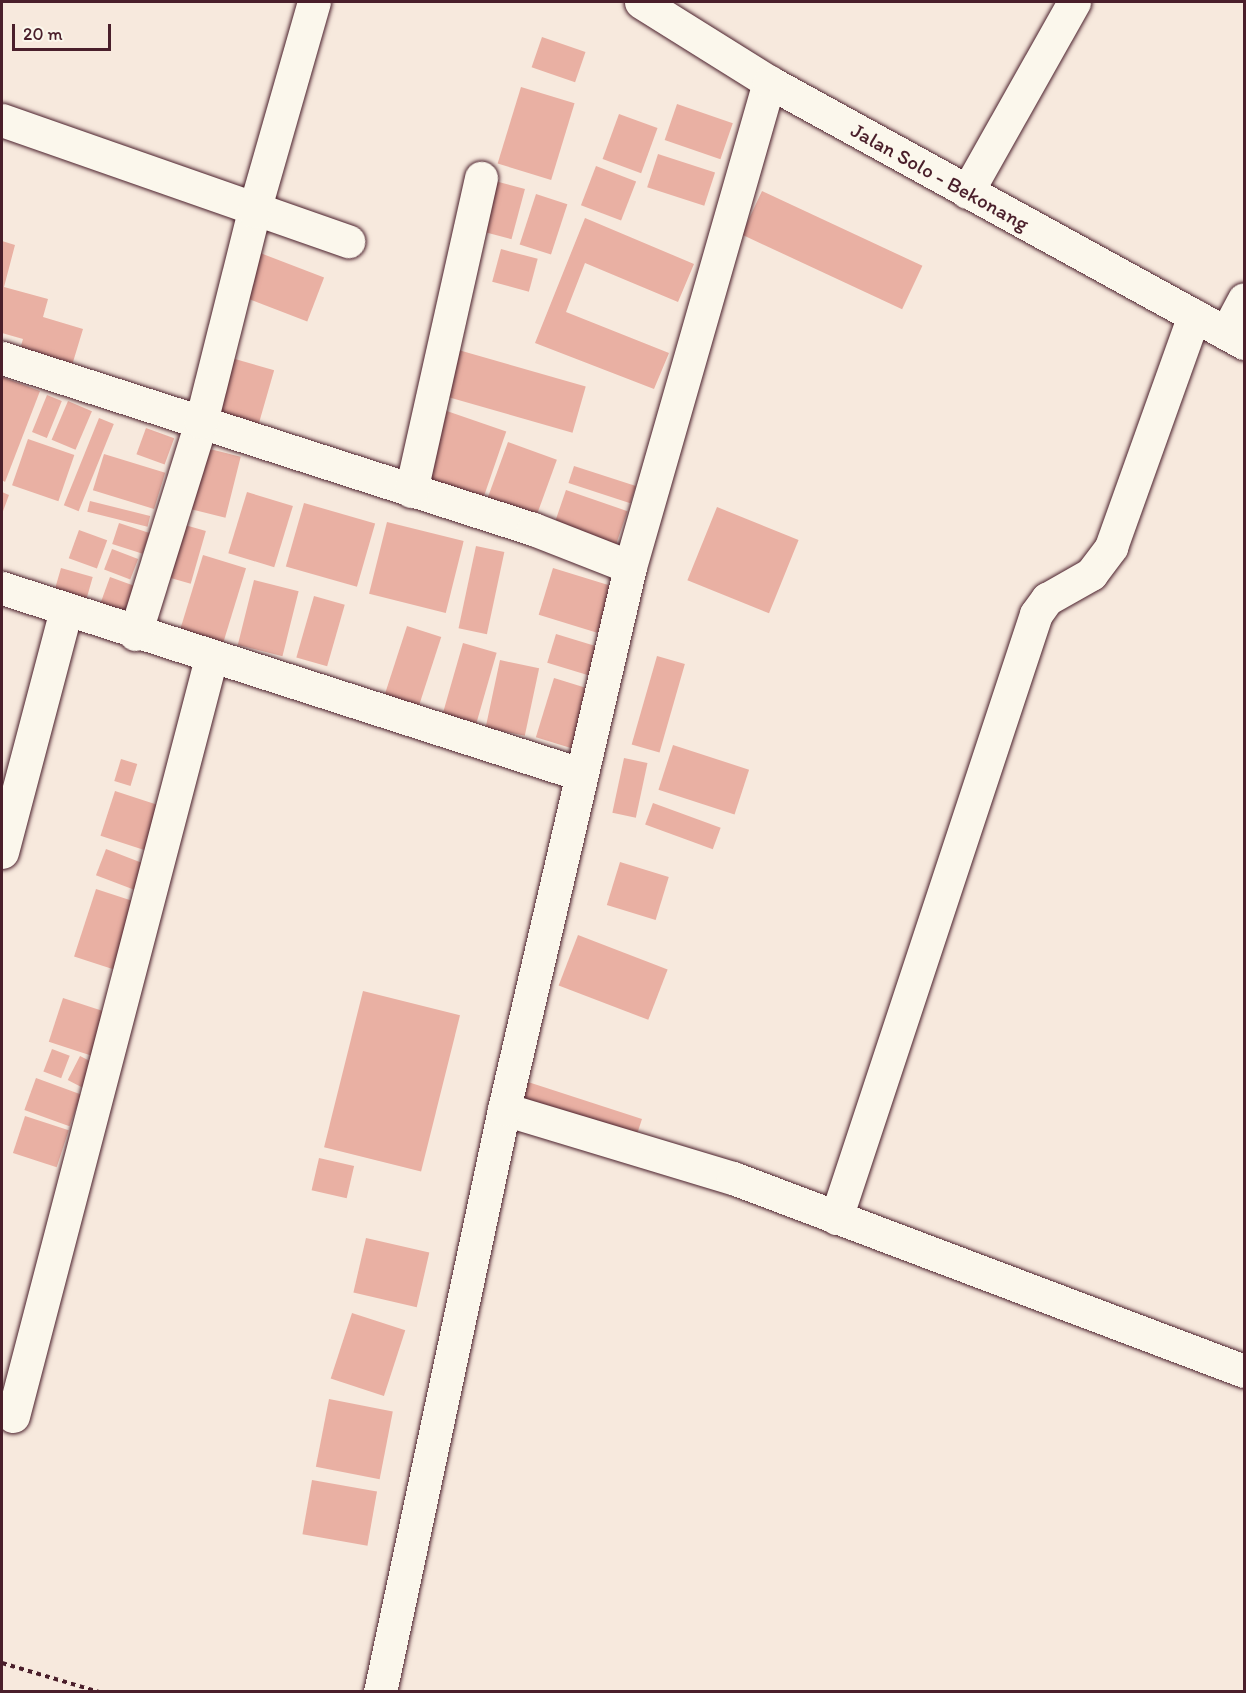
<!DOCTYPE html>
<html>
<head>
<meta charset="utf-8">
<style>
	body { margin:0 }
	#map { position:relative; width:1246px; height:1693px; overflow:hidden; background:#f7e9dd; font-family:Itim,sans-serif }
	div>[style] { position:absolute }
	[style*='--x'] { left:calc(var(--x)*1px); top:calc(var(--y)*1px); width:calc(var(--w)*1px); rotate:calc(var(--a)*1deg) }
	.building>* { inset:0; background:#e9b0a3; transform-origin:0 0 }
	.path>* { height:4px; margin-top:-2px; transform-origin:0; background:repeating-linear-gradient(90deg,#4a1f2b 0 4.5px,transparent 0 9px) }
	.roads { filter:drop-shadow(0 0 2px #4a1f2b) drop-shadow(0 0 2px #4a1f2b) }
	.minor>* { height:33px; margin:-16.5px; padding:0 16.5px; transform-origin:16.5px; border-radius:16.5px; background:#fbf7ec }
	.major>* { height:33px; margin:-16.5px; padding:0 16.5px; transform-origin:16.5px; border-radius:16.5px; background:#fbf7ec }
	span { translate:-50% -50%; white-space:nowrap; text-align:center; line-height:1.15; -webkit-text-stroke:4.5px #fbf7ec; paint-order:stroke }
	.street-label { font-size:21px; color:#4a1f2b }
	.frame { position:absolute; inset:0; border:3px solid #4a1f2b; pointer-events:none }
	.scale { position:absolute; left:12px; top:24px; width:99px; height:27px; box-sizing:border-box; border:3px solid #4a1f2b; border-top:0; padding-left:8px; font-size:18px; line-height:21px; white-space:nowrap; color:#4a1f2b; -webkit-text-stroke:4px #fbf7ec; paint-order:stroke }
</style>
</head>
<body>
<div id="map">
	<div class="building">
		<i style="left:542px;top:37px;width:46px;height:32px;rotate:19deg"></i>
		<i style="left:521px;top:87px;width:56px;height:80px;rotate:17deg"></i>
		<i style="left:677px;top:104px;width:59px;height:38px;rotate:19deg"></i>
		<i style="left:619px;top:114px;width:41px;height:48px;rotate:20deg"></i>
		<i style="left:658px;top:154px;width:60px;height:35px;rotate:18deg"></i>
		<i style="left:596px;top:166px;width:43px;height:42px;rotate:21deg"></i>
		<i style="left:495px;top:181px;width:31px;height:52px;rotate:15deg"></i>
		<i style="left:762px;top:191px;width:177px;height:48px;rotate:25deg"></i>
		<i style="left:536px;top:194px;width:33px;height:53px;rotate:18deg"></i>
		<i style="clip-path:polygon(585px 218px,694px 264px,678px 302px,585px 263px,566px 312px,669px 353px,654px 389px,535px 343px)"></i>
		<i style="clip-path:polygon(2px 241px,15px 245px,4px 287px,48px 299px,43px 317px,83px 329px,70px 372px,18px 356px,23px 339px,2px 333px)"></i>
		<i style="left:501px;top:249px;width:38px;height:34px;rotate:15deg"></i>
		<i style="left:255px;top:251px;width:74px;height:47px;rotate:21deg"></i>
		<i style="left:455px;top:349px;width:136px;height:48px;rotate:16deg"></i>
		<i style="left:228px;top:357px;width:48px;height:61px;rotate:16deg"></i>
		<i style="clip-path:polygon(2px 377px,40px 391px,5px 482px,2px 480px)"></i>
		<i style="left:47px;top:395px;width:16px;height:40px;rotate:22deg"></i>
		<i style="left:68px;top:401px;width:26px;height:42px;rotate:23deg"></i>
		<i style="left:441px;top:409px;width:69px;height:73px;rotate:19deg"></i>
		<i style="left:99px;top:418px;width:16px;height:94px;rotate:22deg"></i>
		<i style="left:146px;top:428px;width:30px;height:28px;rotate:20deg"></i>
		<i style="left:28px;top:439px;width:49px;height:49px;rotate:19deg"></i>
		<i style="left:508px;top:442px;width:52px;height:67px;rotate:20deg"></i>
		<i style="left:198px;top:446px;width:44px;height:63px;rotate:14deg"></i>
		<i style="left:104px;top:454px;width:64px;height:38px;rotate:17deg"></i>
		<i style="left:574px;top:466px;width:65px;height:18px;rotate:18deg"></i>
		<i style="left:566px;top:490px;width:65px;height:46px;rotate:19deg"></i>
		<i style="clip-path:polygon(2px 492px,9px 495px,2px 514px)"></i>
		<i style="left:247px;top:492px;width:48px;height:64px;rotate:17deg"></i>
		<i style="left:90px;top:501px;width:62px;height:11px;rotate:14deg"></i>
		<i style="left:304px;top:503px;width:74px;height:66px;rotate:16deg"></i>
		<i style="left:717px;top:507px;width:88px;height:79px;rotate:22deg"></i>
		<i style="left:387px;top:522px;width:79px;height:74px;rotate:14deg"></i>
		<i style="left:119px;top:523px;width:32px;height:22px;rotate:18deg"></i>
		<i style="left:178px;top:523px;width:29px;height:55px;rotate:16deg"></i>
		<i style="left:79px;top:530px;width:30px;height:30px;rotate:20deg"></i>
		<i style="left:476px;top:546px;width:29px;height:84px;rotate:12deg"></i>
		<i style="left:112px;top:549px;width:28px;height:22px;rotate:21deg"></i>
		<i style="left:203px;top:555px;width:45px;height:78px;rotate:17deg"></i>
		<i style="left:61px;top:568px;width:33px;height:23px;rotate:16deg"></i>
		<i style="left:553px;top:568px;width:62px;height:49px;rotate:17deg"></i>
		<i style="left:110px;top:577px;width:27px;height:38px;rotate:20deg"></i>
		<i style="left:254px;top:580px;width:46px;height:67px;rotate:14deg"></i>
		<i style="left:314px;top:596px;width:32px;height:64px;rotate:16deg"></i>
		<i style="left:407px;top:626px;width:36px;height:74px;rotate:18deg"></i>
		<i style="left:556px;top:634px;width:49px;height:30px;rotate:17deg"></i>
		<i style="left:463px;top:643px;width:35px;height:80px;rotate:16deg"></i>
		<i style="left:657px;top:656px;width:29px;height:92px;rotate:16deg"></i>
		<i style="left:500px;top:660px;width:40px;height:69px;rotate:12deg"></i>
		<i style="left:554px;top:678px;width:39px;height:62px;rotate:17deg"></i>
		<i style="left:673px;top:745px;width:80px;height:47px;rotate:18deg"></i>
		<i style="left:624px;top:758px;width:24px;height:56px;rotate:12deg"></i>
		<i style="left:121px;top:759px;width:17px;height:23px;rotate:17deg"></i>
		<i style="left:115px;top:791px;width:54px;height:47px;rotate:18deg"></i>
		<i style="left:653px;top:803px;width:72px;height:23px;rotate:20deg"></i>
		<i style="left:106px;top:849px;width:48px;height:28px;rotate:21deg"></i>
		<i style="left:620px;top:862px;width:51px;height:45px;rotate:17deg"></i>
		<i style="left:96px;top:889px;width:46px;height:71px;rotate:18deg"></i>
		<i style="left:578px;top:935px;width:96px;height:54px;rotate:21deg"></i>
		<i style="left:363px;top:991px;width:100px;height:161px;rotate:14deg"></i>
		<i style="left:63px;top:998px;width:46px;height:46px;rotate:18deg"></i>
		<i style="left:52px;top:1049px;width:19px;height:24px;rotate:21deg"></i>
		<i style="left:80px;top:1056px;width:20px;height:27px;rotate:27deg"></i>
		<i style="left:36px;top:1078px;width:48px;height:34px;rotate:20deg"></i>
		<i style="left:525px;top:1081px;width:123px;height:29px;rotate:18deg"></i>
		<i style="left:25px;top:1116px;width:46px;height:39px;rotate:18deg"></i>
		<i style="left:319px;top:1158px;width:36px;height:33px;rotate:13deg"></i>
		<i style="left:366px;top:1238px;width:65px;height:56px;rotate:13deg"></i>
		<i style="left:352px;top:1313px;width:56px;height:69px;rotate:18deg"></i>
		<i style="left:329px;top:1399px;width:65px;height:69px;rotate:11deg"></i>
		<i style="left:312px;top:1480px;width:66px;height:55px;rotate:10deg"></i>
	</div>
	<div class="path">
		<i style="--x:2;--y:1663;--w:101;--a:16.6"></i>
	</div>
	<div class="roads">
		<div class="minor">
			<i style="--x:2;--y:120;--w:367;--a:19.3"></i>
			<i style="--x:967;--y:192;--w:218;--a:-60.6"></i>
			<i style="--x:1226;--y:333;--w:38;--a:-62"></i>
			<i style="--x:2;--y:358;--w:558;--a:17.85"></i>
			<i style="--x:533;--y:529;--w:104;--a:21.4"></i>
			<i style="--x:411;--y:491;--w:321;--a:-77.4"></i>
			<i style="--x:2;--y:588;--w:607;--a:17.84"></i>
			<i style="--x:135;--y:634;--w:222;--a:-72.7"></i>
			<i style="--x:201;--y:422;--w:218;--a:-75.9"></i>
			<i style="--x:254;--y:211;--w:217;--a:-74"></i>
			<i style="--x:2;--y:852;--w:250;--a:-75.2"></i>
			<i style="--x:504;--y:1109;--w:239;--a:16.8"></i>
			<i style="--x:733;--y:1178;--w:546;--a:20.69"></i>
			<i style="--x:836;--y:1218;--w:636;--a:-71.68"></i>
			<i style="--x:1036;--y:614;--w:19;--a:-54"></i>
			<i style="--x:1047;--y:599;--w:51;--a:-29.6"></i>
			<i style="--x:1091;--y:574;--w:34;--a:-53"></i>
			<i style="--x:1111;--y:547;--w:246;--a:-70.3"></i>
			<i style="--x:13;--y:1416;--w:783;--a:-75.36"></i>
			<i style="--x:380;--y:1692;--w:596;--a:-77.99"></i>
			<i style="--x:504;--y:1109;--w:556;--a:-76.91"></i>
			<i style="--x:630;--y:567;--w:505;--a:-74.01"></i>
		</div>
		<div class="major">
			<i style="--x:641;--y:2;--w:151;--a:32"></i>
			<i style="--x:769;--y:82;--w:542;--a:28.79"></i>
		</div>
	</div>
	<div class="street-label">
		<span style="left:940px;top:177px;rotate:29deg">Jalan Solo - Bekonang</span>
	</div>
	<div class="frame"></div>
	<div class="scale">20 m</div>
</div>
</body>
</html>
